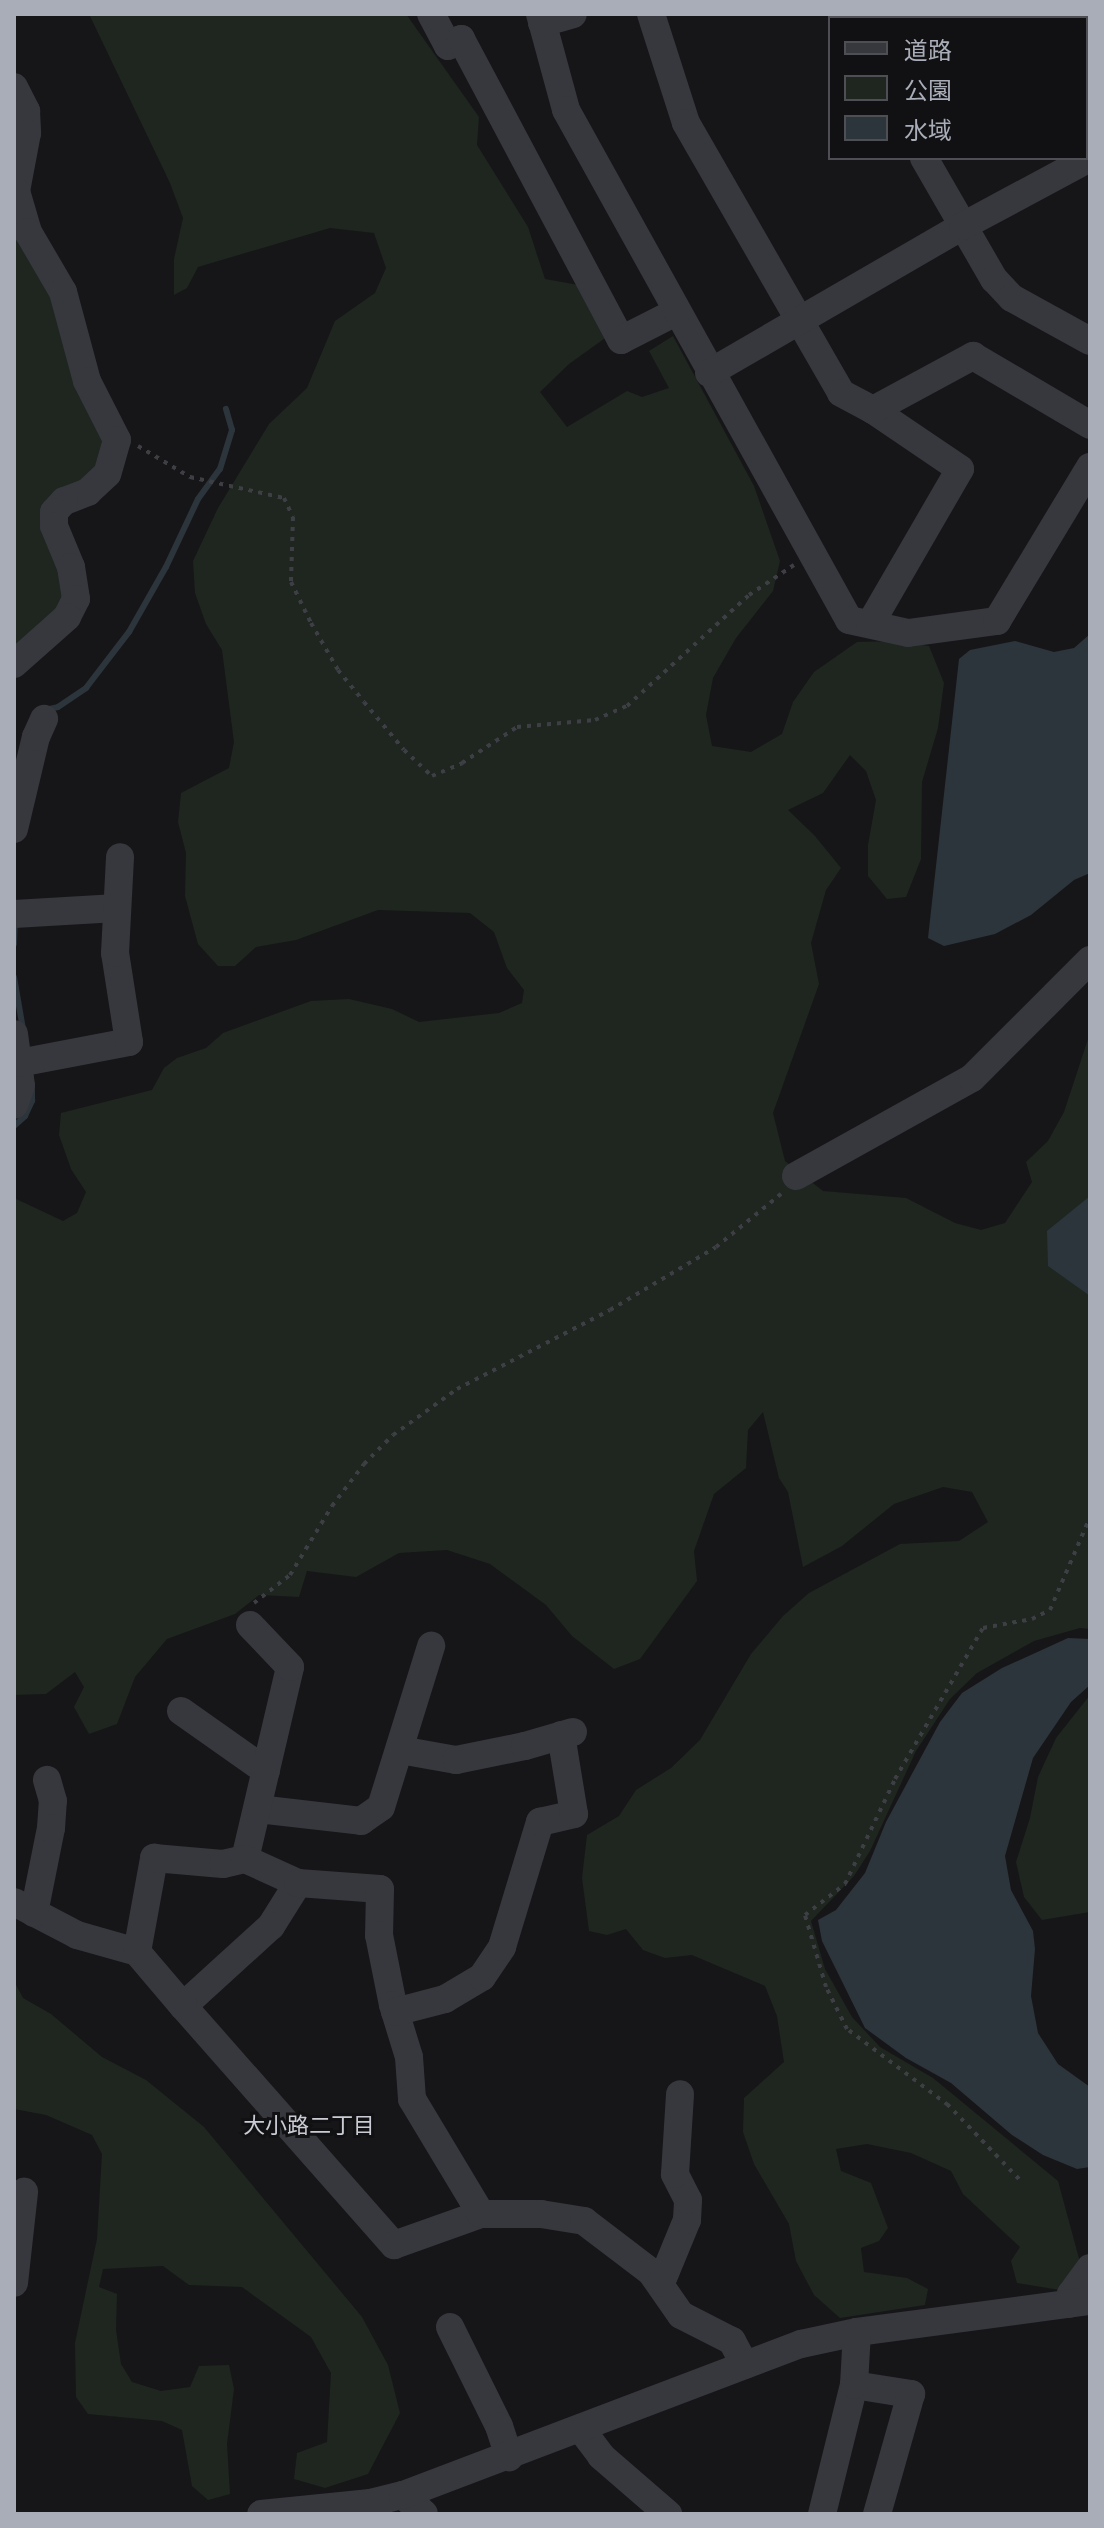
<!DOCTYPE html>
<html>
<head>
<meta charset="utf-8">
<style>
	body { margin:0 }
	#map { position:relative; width:1104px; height:2528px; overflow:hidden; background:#161618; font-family:"PT Sans Narrow","Noto Sans JP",sans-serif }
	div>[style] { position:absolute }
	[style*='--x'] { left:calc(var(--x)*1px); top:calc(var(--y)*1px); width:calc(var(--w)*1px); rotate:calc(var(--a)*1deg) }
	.green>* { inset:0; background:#1e261f }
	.water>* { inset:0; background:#2c353c }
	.stream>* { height:6px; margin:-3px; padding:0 3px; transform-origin:3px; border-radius:3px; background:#2c353c }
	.path>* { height:4px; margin-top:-2px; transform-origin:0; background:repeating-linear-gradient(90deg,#3d3f44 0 4px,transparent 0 10px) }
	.minor>* { height:28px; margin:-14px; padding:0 14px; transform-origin:14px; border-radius:14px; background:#37383d }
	span { translate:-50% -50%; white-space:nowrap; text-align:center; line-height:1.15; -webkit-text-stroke:6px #111113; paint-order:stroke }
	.neighbourhood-label { font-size:22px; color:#c9ccd4 }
	.frame { position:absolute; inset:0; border:16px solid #a8adb8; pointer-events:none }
	.legend { position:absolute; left:828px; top:16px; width:260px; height:144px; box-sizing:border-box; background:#111113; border:2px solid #4d4f55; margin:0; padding:10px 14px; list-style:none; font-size:24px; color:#a8adb8 }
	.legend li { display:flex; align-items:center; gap:16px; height:40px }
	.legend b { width:40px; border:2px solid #4d4f55 }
</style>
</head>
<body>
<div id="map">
	<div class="green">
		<i style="clip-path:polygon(89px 14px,406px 14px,479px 117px,477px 145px,528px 227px,545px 279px,589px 287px,608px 336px,569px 364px,540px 392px,567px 427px,627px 391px,642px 397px,669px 388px,649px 351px,673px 336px,754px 486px,780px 561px,773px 591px,736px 638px,713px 678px,706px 715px,712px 746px,751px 752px,782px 734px,793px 702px,814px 672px,857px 642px,896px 641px,929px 646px,944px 683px,938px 728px,922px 782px,921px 859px,906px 897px,887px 899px,868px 876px,868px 845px,876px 800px,866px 771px,850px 755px,823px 793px,788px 810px,815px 836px,841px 868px,826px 890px,811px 943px,819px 984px,773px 1113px,785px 1161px,823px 1191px,906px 1198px,955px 1223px,981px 1230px,1005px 1223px,1032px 1182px,1026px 1162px,1048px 1141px,1064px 1112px,1090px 1033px,1090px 1629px,1080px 1628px,1034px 1641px,977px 1673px,950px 1699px,916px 1751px,870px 1851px,854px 1876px,811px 1921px,825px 1969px,852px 2017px,880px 2047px,933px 2078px,1058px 2181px,1080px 2262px,1060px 2290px,1017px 2283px,1011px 2261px,1020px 2247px,963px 2194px,951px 2171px,911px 2153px,867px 2144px,836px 2149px,841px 2171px,871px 2183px,888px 2228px,879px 2241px,861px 2248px,864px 2272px,907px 2278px,928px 2289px,925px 2305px,840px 2318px,814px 2295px,796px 2261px,789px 2224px,754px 2164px,743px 2132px,744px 2098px,784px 2062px,777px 2016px,765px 1986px,692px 1955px,665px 1958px,643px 1950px,626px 1929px,607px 1935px,589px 1931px,582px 1878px,587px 1835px,619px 1816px,636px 1790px,671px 1768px,700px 1740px,751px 1654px,783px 1616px,809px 1593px,900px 1544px,959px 1541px,988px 1522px,972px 1492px,943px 1487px,894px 1504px,842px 1546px,803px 1567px,788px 1492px,779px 1478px,763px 1412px,748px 1430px,746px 1468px,714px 1494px,694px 1551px,697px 1581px,640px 1659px,614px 1669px,572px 1636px,546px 1605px,490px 1564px,447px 1550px,399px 1553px,356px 1577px,307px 1571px,299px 1597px,259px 1595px,235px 1614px,167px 1639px,135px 1677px,117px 1724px,89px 1734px,74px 1707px,84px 1687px,75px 1672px,46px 1694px,14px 1695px,14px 1198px,63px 1221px,77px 1213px,86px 1192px,71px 1169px,59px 1135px,61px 1113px,152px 1090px,164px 1068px,177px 1058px,206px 1048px,223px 1033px,311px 1001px,349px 999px,392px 1009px,419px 1022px,499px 1013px,522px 1003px,524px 990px,507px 968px,494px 932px,470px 913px,378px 910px,296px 940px,256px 947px,235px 966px,218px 966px,198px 944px,185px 896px,186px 853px,178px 822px,181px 793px,229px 768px,234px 742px,222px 650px,206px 624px,195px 593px,193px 561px,218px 508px,269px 424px,307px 388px,335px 321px,375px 293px,386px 268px,374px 233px,330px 228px,198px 267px,187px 288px,174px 295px,174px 259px,183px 218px,170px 183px)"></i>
		<i style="clip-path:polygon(14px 202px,50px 281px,107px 453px,95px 476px,67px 490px,68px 585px,57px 614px,14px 653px)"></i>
		<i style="clip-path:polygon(1090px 1695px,1090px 1912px,1042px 1920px,1024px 1897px,1016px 1862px,1030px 1818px,1038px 1777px,1056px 1738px)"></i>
		<i style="clip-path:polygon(14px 1981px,23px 1998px,51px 2014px,102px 2057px,146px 2080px,204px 2127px,362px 2317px,388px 2365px,400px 2413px,368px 2474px,325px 2488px,294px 2479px,297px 2453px,327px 2442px,331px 2373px,311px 2337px,242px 2287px,189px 2285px,163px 2266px,103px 2269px,99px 2287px,117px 2294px,116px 2330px,121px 2364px,132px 2382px,161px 2391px,190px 2387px,199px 2366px,229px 2365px,234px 2389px,227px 2444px,230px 2494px,208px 2500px,192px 2486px,182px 2430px,162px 2421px,88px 2414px,76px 2397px,75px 2343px,97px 2239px,102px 2154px,92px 2135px,46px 2115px,14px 2109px)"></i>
	</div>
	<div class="water">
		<i style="clip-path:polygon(1090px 634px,1090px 873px,1074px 880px,1031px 915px,995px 934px,944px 946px,928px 938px,959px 659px,970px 650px,1015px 641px,1054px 652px,1074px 648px)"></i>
		<i style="clip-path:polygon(1090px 1196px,1090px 1296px,1048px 1266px,1047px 1231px)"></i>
		<i style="clip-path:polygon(1068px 1638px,1090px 1639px,1090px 1685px,1071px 1702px,1033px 1758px,1005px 1856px,1011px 1890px,1033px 1931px,1035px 1949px,1031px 1996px,1038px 2033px,1058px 2064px,1090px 2087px,1090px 2167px,1077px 2169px,1043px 2155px,1012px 2135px,951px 2083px,906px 2058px,865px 2028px,822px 1941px,818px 1920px,836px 1910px,865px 1873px,886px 1822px,940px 1722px,962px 1693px,1002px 1668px)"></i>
	</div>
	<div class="stream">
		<i style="--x:45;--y:710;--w:13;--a:-13"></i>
		<i style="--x:58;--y:707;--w:34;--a:-34"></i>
		<i style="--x:86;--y:688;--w:71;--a:-52.5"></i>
		<i style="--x:129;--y:632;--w:75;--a:-60.4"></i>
		<i style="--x:166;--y:567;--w:75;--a:-64.8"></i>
		<i style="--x:198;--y:499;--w:37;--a:-54"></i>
		<i style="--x:220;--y:469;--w:41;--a:-72.9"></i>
		<i style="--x:232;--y:430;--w:22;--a:-106"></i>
		<i style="--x:14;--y:944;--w:23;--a:-88"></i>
		<i style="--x:14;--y:977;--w:53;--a:80.2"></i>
		<i style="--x:14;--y:1126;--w:15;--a:-42"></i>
		<i style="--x:25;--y:1116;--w:17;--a:-65"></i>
		<i style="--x:32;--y:1101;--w:10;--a:-90"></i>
	</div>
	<div class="path">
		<i style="--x:138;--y:446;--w:61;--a:30.8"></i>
		<i style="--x:190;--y:477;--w:96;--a:12.6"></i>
		<i style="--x:284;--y:498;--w:21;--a:65"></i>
		<i style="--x:293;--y:517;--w:65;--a:91.8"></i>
		<i style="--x:291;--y:582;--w:46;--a:64"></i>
		<i style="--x:311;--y:623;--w:54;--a:60.1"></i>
		<i style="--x:338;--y:670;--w:41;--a:50.9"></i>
		<i style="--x:364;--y:702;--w:62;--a:50.2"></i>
		<i style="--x:404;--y:750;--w:38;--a:43"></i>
		<i style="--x:432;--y:776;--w:33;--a:-23"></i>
		<i style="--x:462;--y:763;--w:66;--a:-33.2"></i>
		<i style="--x:517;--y:727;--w:78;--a:-5.1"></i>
		<i style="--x:595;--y:720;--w:35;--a:-24"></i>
		<i style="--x:627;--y:706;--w:165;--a:-42.3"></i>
		<i style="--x:749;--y:595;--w:54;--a:-33.7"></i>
		<i style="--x:254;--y:1603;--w:46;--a:-37.9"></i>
		<i style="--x:290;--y:1575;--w:81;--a:-58.7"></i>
		<i style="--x:332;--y:1506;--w:53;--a:-52.7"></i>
		<i style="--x:364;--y:1464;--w:41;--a:-45"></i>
		<i style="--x:393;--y:1435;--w:79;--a:-35.7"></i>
		<i style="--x:457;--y:1389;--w:172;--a:-27.3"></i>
		<i style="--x:610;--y:1310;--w:123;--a:-30.7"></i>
		<i style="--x:716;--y:1247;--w:84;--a:-39.2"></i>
		<i style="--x:1019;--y:2179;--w:103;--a:-133.8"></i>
		<i style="--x:948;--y:2105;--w:126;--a:-143"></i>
		<i style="--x:847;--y:2029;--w:47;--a:-116.6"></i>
		<i style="--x:826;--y:1987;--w:75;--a:-106.3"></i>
		<i style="--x:805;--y:1915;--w:51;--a:-37.8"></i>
		<i style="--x:845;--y:1884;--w:116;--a:-64.5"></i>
		<i style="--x:895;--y:1779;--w:175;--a:-59.8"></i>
		<i style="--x:983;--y:1628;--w:50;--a:-10.4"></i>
		<i style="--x:1032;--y:1619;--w:20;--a:-27"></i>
		<i style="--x:1050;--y:1610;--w:101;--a:-66.7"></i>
	</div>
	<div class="minor">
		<i style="--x:431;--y:14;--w:36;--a:62"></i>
		<i style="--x:448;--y:46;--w:15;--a:-28"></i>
		<i style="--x:461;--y:39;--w:341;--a:62"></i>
		<i style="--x:621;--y:340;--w:62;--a:-27"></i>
		<i style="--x:540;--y:14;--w:99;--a:74.8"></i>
		<i style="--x:566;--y:110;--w:583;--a:60.97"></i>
		<i style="--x:849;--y:620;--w:60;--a:12.4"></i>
		<i style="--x:908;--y:633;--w:90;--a:-7.7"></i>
		<i style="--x:997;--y:621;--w:180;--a:-58.9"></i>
		<i style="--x:651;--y:14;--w:114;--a:72.2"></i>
		<i style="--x:686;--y:123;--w:311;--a:60.1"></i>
		<i style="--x:841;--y:393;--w:36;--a:28"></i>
		<i style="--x:873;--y:410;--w:105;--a:34.1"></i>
		<i style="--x:960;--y:469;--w:179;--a:120.1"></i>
		<i style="--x:849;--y:14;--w:4;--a:76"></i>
		<i style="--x:1038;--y:14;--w:5;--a:53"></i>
		<i style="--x:926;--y:18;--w:4;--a:-76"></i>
		<i style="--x:542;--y:23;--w:32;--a:-16"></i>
		<i style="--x:1086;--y:77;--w:4;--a:-27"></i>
		<i style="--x:14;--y:87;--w:27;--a:63"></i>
		<i style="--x:26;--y:111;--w:22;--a:87"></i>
		<i style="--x:27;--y:133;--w:59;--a:100.7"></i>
		<i style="--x:16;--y:191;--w:43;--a:73.7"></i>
		<i style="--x:28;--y:232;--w:69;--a:59.7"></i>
		<i style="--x:63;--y:292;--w:92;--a:74.9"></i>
		<i style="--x:87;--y:381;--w:66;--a:63"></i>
		<i style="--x:117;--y:440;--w:35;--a:106"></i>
		<i style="--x:107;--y:474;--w:26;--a:137"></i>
		<i style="--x:88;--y:492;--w:26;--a:159"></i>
		<i style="--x:64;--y:501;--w:15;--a:132"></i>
		<i style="--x:54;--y:512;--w:14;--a:90"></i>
		<i style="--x:54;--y:526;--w:44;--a:67.5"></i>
		<i style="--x:71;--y:567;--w:32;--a:81"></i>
		<i style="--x:76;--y:599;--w:20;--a:117"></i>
		<i style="--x:67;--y:617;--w:71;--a:138.4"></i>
		<i style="--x:1086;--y:102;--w:11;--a:68"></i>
		<i style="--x:924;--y:158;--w:140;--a:60"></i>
		<i style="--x:994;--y:279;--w:26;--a:47"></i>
		<i style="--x:1012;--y:298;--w:89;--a:28.9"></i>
		<i style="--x:709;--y:373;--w:293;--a:-30.1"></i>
		<i style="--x:963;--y:226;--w:144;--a:-28.2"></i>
		<i style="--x:873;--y:410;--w:114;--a:-28.4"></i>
		<i style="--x:973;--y:356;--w:136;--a:30.5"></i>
		<i style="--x:14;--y:829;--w:95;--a:-76.6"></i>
		<i style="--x:36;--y:737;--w:20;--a:-66"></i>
		<i style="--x:14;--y:914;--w:103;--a:-3.3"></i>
		<i style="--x:14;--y:1034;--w:52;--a:82.3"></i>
		<i style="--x:21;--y:1086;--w:20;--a:110"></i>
		<i style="--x:19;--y:1063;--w:112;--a:-10.8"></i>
		<i style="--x:129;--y:1042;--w:90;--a:-98.9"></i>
		<i style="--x:115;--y:953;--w:96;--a:-87"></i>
		<i style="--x:796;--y:1176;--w:201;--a:-29.1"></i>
		<i style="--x:972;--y:1078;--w:167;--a:-45"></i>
		<i style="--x:181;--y:1711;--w:104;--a:35.2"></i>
		<i style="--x:400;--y:1750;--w:57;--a:10.1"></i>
		<i style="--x:456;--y:1760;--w:70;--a:-11.5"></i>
		<i style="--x:525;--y:1746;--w:50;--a:-16.3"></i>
		<i style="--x:258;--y:1809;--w:104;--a:6.6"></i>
		<i style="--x:361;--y:1821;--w:24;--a:-35"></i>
		<i style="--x:381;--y:1807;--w:169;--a:-72.7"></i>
		<i style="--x:245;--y:1859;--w:197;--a:-76.8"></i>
		<i style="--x:290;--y:1667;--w:58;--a:-133.6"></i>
		<i style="--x:298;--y:1883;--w:51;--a:122.1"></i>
		<i style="--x:271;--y:1926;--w:119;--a:137.7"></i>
		<i style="--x:183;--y:2006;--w:319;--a:48.6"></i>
		<i style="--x:394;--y:2245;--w:92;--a:-19.6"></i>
		<i style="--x:481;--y:2214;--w:60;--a:0"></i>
		<i style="--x:541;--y:2214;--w:44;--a:9.2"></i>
		<i style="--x:584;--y:2221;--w:84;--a:37.3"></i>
		<i style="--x:651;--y:2272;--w:52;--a:55.1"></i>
		<i style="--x:681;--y:2315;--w:57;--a:27"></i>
		<i style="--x:732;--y:2341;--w:27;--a:62"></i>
		<i style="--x:14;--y:1902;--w:71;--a:27.6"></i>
		<i style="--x:77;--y:1935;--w:62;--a:15.8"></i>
		<i style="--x:137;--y:1952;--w:71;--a:49.6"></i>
		<i style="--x:34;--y:1913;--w:87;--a:-78.7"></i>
		<i style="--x:51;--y:1828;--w:27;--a:-86"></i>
		<i style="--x:53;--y:1801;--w:22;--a:-106"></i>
		<i style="--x:137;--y:1952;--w:96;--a:-79.7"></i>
		<i style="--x:154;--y:1858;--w:69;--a:5"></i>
		<i style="--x:223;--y:1864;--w:23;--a:-13"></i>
		<i style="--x:245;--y:1859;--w:58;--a:24.4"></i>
		<i style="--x:298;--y:1883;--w:82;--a:4.2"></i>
		<i style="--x:380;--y:1889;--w:46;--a:91.2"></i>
		<i style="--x:379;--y:1935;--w:71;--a:78.7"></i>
		<i style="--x:393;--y:2005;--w:54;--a:72.9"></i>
		<i style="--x:409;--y:2057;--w:42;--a:85.9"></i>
		<i style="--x:412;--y:2099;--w:134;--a:59"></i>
		<i style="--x:395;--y:2012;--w:52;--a:-14.6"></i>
		<i style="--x:445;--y:1999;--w:43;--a:-30.7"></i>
		<i style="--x:482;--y:1977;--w:36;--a:-56"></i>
		<i style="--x:502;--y:1947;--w:131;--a:-73.1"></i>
		<i style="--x:540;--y:1822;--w:35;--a:-13"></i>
		<i style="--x:574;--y:1814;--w:80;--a:-99.3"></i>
		<i style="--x:14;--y:2283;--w:92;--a:-83.7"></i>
		<i style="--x:661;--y:2283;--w:68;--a:-67.6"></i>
		<i style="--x:687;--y:2220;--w:20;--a:-87"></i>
		<i style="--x:688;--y:2200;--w:29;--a:-117"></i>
		<i style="--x:675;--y:2174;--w:80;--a:-86.4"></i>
		<i style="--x:1069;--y:2304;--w:10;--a:-79"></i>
		<i style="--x:1071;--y:2294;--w:32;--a:-54"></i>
		<i style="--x:450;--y:2327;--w:110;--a:63.7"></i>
		<i style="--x:499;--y:2426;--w:33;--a:72"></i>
		<i style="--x:854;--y:2385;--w:58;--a:9"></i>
		<i style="--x:911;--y:2394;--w:125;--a:105.8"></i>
		<i style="--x:581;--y:2429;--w:34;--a:53"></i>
		<i style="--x:601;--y:2456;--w:89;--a:40.9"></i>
		<i style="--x:403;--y:2495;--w:28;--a:42"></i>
		<i style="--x:261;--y:2514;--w:110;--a:-5.8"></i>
		<i style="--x:370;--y:2503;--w:34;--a:-14"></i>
		<i style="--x:403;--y:2495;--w:426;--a:-20.8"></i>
		<i style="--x:801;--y:2344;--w:57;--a:-12.1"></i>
		<i style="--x:857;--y:2332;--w:235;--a:-7.6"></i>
		<i style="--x:822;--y:2514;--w:133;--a:-76.1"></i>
		<i style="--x:854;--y:2385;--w:53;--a:-86.8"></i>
	</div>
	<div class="neighbourhood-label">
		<span style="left:309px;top:2126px">大小路二丁目</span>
	</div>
	<div class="frame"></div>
	<ul class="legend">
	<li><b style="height:10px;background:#37383d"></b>道路</li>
	<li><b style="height:22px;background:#1e261f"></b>公園</li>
	<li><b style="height:22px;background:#2c353c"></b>水域</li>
	</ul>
</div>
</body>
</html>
